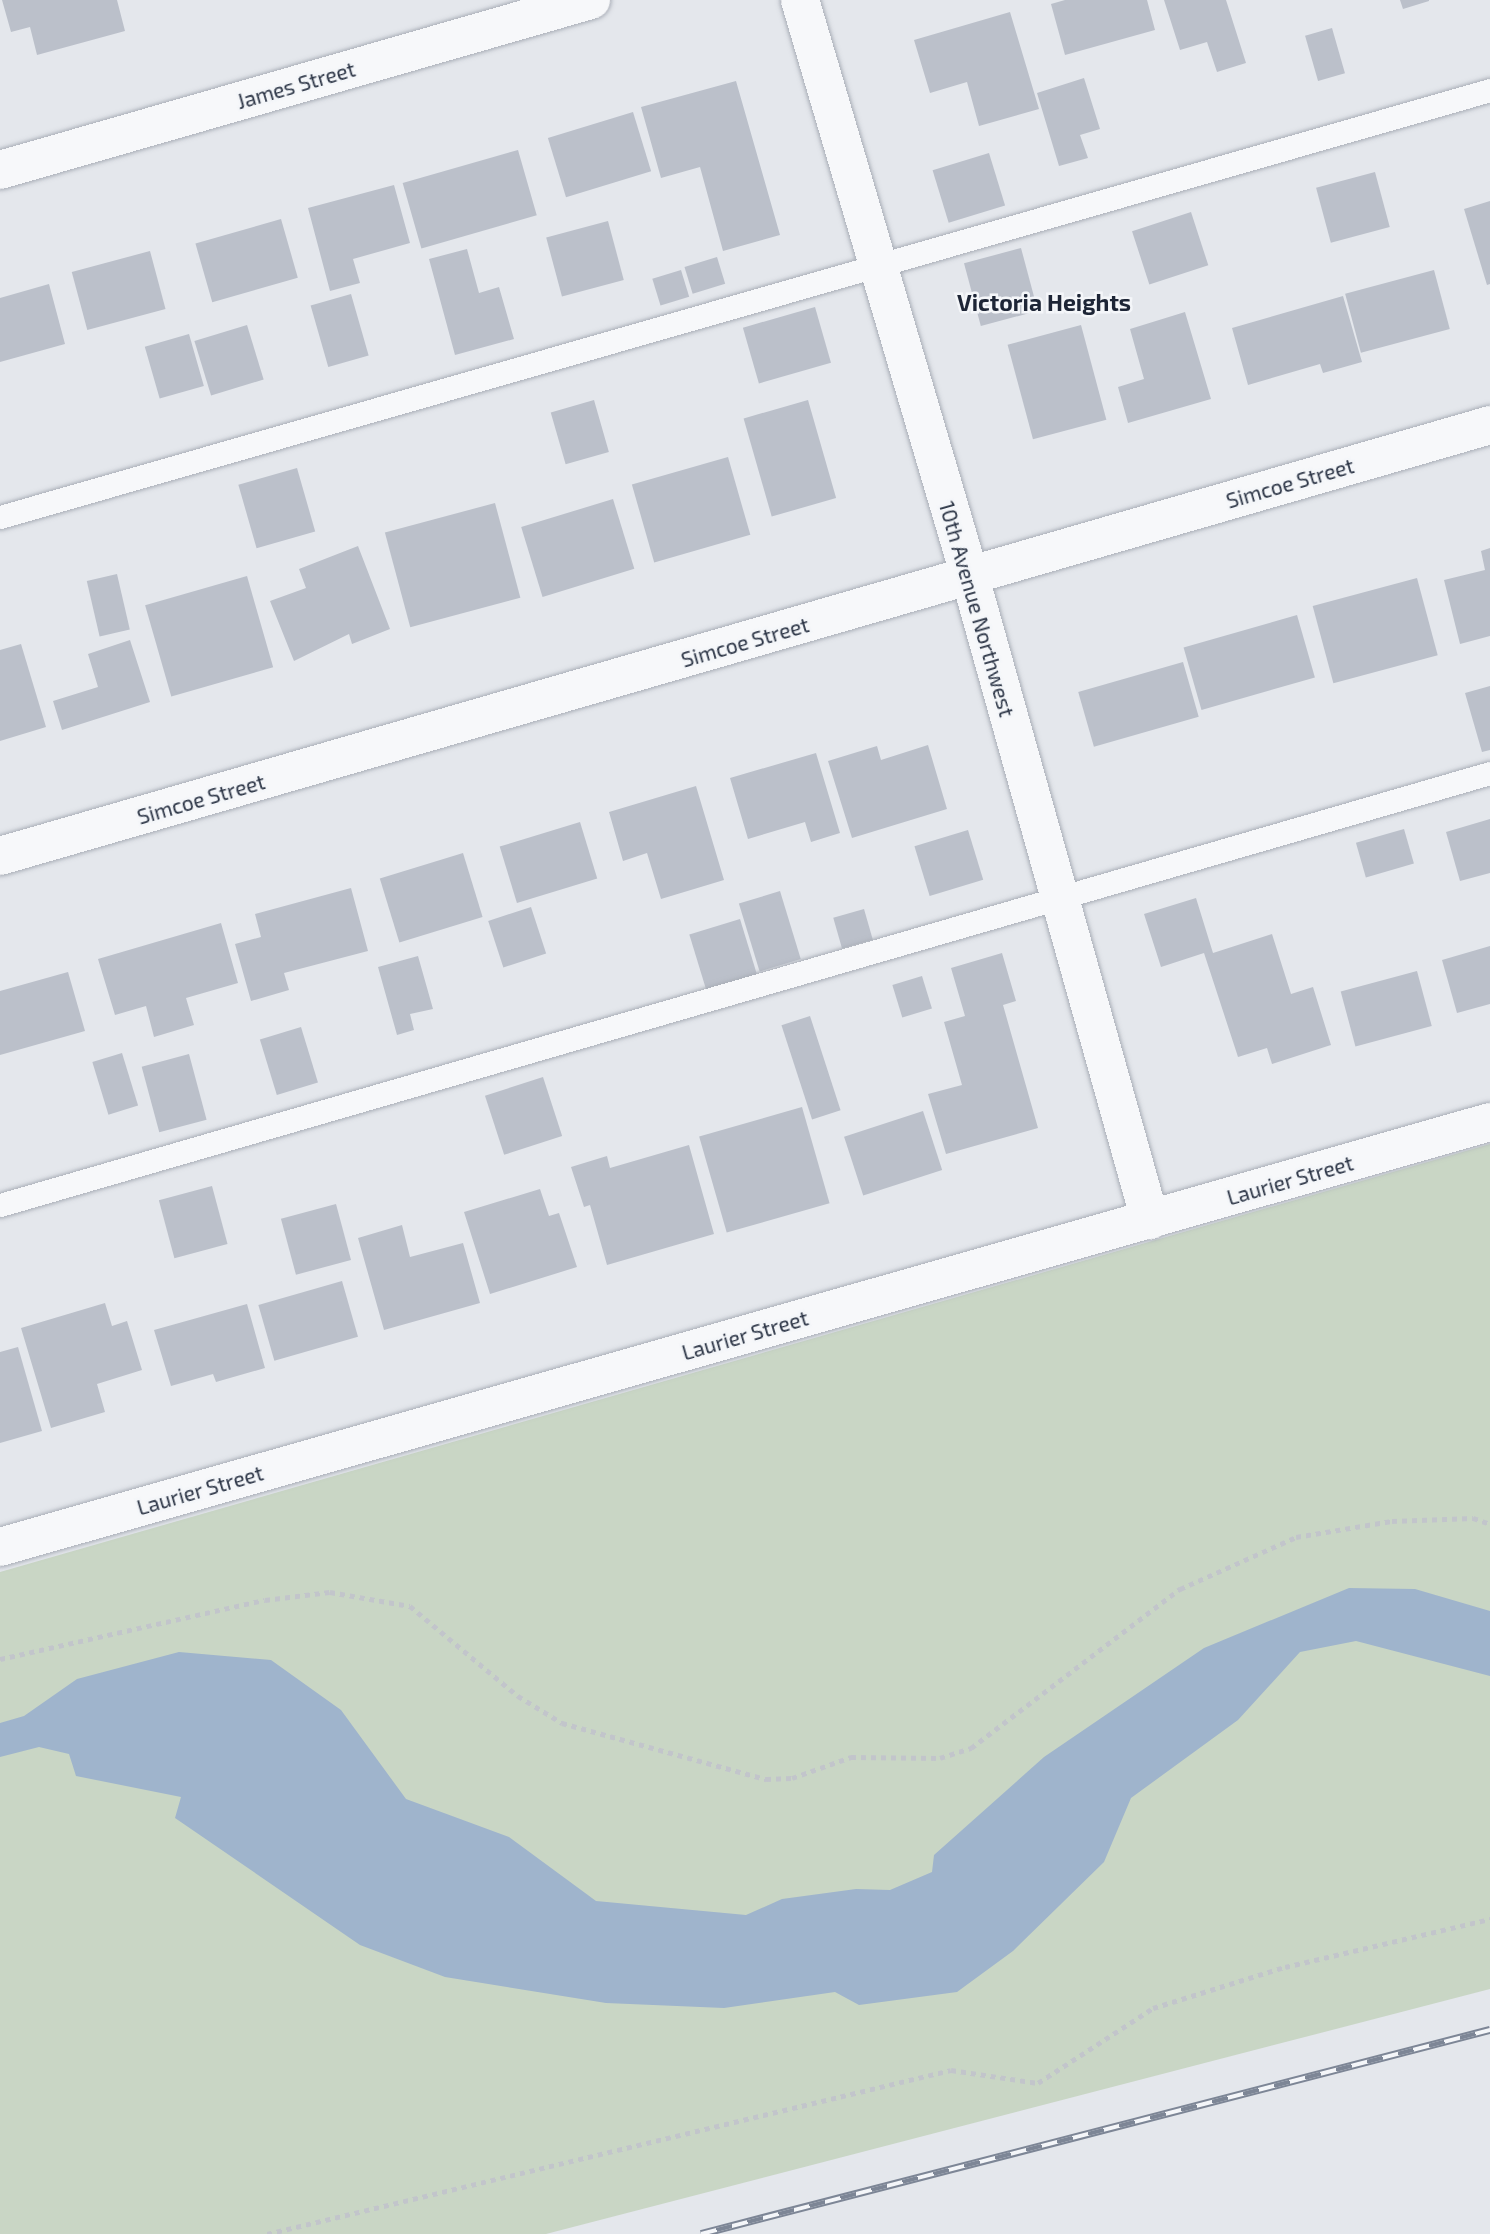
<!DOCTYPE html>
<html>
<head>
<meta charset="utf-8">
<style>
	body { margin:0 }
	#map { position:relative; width:1490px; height:2234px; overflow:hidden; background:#e4e7ec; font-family:"Exo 2",sans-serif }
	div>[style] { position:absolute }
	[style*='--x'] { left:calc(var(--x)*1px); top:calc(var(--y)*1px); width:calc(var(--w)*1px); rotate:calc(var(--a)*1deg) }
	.green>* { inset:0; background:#c9d6c5 }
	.water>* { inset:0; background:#9fb4cc }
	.building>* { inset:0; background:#bbc0ca; transform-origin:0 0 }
	.path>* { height:4.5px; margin-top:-2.25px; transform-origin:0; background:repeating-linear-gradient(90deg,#c2c5cb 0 5px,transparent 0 10px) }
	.roads { filter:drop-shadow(0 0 2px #a9aeb7) drop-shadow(0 0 2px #a9aeb7) }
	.service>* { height:23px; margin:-11.5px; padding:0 11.5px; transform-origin:11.5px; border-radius:11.5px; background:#f7f8fa }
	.minor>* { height:38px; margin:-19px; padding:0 19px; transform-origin:19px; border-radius:19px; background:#f7f8fa }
	.rail>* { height:8px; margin-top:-4px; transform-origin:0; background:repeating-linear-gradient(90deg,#f4f6f9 0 16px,#7d8696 0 32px); box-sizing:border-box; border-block:2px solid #7d8696 }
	span { translate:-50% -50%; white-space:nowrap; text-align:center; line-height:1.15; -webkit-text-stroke:5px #f4f6f9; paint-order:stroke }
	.street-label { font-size:21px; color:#2b3445 }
	.neighbourhood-label { font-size:23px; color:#1d2536; font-weight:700 }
</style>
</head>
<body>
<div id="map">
	<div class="green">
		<i style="clip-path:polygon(1490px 1144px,1490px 1989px,546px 2234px,0 2234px,0 1572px)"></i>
	</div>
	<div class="water">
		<i style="clip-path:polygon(1349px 1588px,1415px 1589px,1490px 1611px,1490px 1676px,1356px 1641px,1300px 1652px,1238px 1720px,1131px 1798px,1104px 1862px,1013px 1951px,957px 1992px,859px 2005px,835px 1992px,724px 2008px,606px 2003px,445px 1977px,360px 1945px,175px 1818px,181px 1797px,76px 1776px,69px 1754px,39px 1747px,0 1757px,0 1723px,24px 1716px,77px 1679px,179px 1652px,271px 1660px,341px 1710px,406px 1799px,509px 1837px,596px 1901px,746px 1915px,782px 1899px,856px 1889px,890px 1890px,932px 1872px,934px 1855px,1044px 1757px,1204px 1648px)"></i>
	</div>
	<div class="building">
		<i style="clip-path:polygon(2px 0,117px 0,125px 31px,37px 55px,30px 27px,11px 32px)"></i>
		<i style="clip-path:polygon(1065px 0,1147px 0,1155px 30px,1065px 55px,1051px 4px)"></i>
		<i style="clip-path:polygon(1164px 0,1226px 0,1246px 63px,1217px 72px,1207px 42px,1180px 50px)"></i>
		<i style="clip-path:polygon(1400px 0,1429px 0,1429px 1px,1403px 9px)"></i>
		<i style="clip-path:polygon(1010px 12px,1039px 109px,979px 126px,967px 82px,930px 93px,914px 40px)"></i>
		<i style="left:1332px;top:28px;width:47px;height:28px;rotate:74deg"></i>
		<i style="clip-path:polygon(1084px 78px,1100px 129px,1080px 135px,1088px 158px,1059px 166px,1037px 93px)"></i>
		<i style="clip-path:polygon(736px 81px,780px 235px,723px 251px,700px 167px,661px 178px,641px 107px)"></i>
		<i style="left:633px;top:112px;width:62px;height:89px;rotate:73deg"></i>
		<i style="left:518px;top:150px;width:68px;height:120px;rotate:74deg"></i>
		<i style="left:989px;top:153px;width:55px;height:59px;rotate:73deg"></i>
		<i style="left:1375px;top:172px;width:57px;height:61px;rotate:75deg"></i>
		<i style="clip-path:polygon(394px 185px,410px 243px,353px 259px,360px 283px,330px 291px,308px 208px)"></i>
		<i style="clip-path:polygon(1490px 201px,1490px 284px,1487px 285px,1464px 209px)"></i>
		<i style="left:1191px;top:212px;width:56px;height:62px;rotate:72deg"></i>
		<i style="left:281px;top:219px;width:61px;height:89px;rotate:74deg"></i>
		<i style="left:608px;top:221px;width:61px;height:64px;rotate:75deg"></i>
		<i style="left:1021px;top:248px;width:65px;height:59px;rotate:75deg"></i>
		<i style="clip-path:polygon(467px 249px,479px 293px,499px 287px,514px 339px,455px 355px,429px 259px)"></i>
		<i style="left:150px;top:251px;width:60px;height:81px;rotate:75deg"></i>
		<i style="left:717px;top:257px;width:28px;height:34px;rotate:73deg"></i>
		<i style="left:681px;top:270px;width:28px;height:30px;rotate:73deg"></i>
		<i style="left:1434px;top:270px;width:61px;height:92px;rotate:75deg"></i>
		<i style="clip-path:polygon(49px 284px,65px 344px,0 362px,0 298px)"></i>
		<i style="left:351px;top:294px;width:64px;height:42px;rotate:74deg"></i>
		<i style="clip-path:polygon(1343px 296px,1362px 362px,1323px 373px,1320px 364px,1248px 385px,1232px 328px)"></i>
		<i style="left:815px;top:307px;width:58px;height:75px;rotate:74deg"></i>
		<i style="clip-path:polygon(1185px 312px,1211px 399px,1128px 423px,1118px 387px,1144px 379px,1130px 329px)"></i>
		<i style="left:247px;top:325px;width:57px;height:55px;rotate:73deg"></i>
		<i style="left:1081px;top:325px;width:98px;height:76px;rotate:75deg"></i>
		<i style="left:189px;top:334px;width:54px;height:46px;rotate:74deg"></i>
		<i style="left:594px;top:400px;width:54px;height:45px;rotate:74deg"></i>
		<i style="left:808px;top:400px;width:102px;height:67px;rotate:74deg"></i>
		<i style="left:728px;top:457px;width:81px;height:100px;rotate:74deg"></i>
		<i style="left:297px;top:468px;width:66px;height:61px;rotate:74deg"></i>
		<i style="left:613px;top:499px;width:73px;height:96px;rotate:73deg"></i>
		<i style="left:495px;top:503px;width:98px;height:114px;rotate:75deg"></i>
		<i style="clip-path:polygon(358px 546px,390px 629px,352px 644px,349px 634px,294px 661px,270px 601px,306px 588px,299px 569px)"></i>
		<i style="clip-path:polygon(1490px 548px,1490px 636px,1460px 644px,1444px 580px,1485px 570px,1481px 551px)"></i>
		<i style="left:117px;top:574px;width:57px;height:31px;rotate:77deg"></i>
		<i style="left:247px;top:576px;width:95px;height:106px;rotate:74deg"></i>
		<i style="left:1417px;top:578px;width:80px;height:108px;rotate:75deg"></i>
		<i style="left:1297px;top:615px;width:65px;height:118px;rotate:74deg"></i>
		<i style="clip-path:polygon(130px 640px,150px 702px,62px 730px,53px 701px,98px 687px,88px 654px)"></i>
		<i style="clip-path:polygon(21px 644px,46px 727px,0 741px,0 650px)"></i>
		<i style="left:1183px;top:662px;width:57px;height:109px;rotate:74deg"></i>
		<i style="clip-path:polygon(1490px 686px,1490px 750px,1482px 752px,1465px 693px)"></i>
		<i style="clip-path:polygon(928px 745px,947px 809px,852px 838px,828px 761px,877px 746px,881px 760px)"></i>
		<i style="clip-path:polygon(816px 753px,840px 833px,811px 842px,805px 822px,748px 839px,730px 778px)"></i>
		<i style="clip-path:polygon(696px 786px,724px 880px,661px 899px,647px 853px,623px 861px,609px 812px)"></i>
		<i style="clip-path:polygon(1490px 819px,1490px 873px,1460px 881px,1446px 832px)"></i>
		<i style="left:580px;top:822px;width:59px;height:84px;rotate:73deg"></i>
		<i style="left:1404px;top:829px;width:36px;height:50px;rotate:74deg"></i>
		<i style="left:968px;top:830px;width:52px;height:56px;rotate:73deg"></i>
		<i style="left:463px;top:853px;width:67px;height:87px;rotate:73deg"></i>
		<i style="clip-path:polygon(351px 888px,368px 951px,284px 973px,289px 990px,251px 1001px,235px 944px,261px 937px,255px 914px)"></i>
		<i style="left:780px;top:891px;width:71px;height:43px;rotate:73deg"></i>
		<i style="clip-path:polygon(1196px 898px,1213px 953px,1272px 934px,1291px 994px,1313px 987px,1331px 1045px,1272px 1064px,1267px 1048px,1238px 1057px,1204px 953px,1161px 967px,1144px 914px)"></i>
		<i style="left:531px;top:907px;width:49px;height:45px;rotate:72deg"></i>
		<i style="left:864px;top:909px;width:32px;height:32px;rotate:74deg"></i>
		<i style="left:740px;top:919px;width:58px;height:53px;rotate:73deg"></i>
		<i style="clip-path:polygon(221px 923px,238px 983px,186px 998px,194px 1025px,154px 1037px,146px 1006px,115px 1015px,98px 959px)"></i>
		<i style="clip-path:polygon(1490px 946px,1490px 1004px,1457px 1013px,1442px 960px)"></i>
		<i style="clip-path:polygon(1002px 953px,1016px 1001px,1003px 1005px,1038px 1128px,946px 1154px,928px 1094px,962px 1085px,944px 1022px,965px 1016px,951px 968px)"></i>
		<i style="clip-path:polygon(418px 956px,433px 1009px,410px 1014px,414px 1030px,397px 1035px,378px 967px)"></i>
		<i style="left:1417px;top:971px;width:57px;height:79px;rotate:75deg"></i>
		<i style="clip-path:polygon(68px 972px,85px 1031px,0 1055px,0 991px)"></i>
		<i style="left:922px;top:976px;width:34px;height:31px;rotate:73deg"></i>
		<i style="left:810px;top:1016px;width:99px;height:30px;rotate:72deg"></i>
		<i style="left:301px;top:1027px;width:58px;height:43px;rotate:73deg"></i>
		<i style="left:122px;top:1053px;width:55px;height:31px;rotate:73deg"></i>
		<i style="left:189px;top:1054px;width:68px;height:49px;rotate:75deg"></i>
		<i style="left:543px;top:1077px;width:62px;height:61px;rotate:72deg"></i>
		<i style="left:802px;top:1107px;width:100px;height:107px;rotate:74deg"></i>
		<i style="left:923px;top:1111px;width:62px;height:83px;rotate:72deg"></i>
		<i style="clip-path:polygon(689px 1145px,714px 1234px,607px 1265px,590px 1205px,584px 1207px,571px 1167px,607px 1156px,610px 1168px)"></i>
		<i style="left:212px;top:1186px;width:60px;height:55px;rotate:75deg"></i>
		<i style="clip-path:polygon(540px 1189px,549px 1216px,559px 1213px,577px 1267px,490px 1294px,464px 1212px)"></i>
		<i style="left:336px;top:1204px;width:58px;height:57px;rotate:75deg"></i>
		<i style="clip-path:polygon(402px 1225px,410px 1257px,463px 1243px,480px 1303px,384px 1330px,358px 1238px)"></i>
		<i style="left:342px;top:1281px;width:58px;height:87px;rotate:74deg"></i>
		<i style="clip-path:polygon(105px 1303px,112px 1326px,127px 1321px,142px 1370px,97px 1384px,105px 1412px,51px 1428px,21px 1328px)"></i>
		<i style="clip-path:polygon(247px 1304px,265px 1368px,216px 1382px,213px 1374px,171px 1386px,154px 1330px)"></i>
		<i style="clip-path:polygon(18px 1347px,42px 1431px,0 1443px,0 1352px)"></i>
	</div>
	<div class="path">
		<i style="--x:0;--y:1659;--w:271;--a:-12.6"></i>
		<i style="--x:265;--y:1600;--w:65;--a:-7"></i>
		<i style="--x:330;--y:1592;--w:81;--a:9.9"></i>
		<i style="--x:410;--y:1606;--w:141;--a:39.8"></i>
		<i style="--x:518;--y:1696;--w:52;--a:31.5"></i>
		<i style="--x:562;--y:1723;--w:212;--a:15.4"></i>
		<i style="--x:766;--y:1779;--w:26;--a:-2"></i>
		<i style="--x:792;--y:1778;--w:63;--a:-19.6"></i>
		<i style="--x:851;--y:1757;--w:89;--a:0.6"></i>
		<i style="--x:940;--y:1758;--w:33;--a:-18"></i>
		<i style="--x:971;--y:1748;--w:263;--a:-37.3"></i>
		<i style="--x:1180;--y:1589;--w:127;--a:-24.1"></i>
		<i style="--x:1296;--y:1537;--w:97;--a:-9.5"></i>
		<i style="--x:1392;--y:1521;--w:81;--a:-2.1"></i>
		<i style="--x:1473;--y:1518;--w:18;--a:19"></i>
		<i style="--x:267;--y:2234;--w:703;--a:-13.48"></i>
		<i style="--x:951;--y:2070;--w:88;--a:8.5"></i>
		<i style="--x:1038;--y:2083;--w:137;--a:-33.1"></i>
		<i style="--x:1153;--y:2008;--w:138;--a:-17.3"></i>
		<i style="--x:1285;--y:1967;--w:211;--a:-13.2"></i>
	</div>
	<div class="roads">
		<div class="service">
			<i style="--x:0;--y:517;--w:1550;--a:-15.99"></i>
			<i style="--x:0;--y:1205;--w:1551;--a:-16.17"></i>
		</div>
		<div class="minor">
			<i style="--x:800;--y:0;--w:602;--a:73.58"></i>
			<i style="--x:970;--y:577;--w:668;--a:74.36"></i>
			<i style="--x:0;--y:170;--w:615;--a:-16.05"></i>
			<i style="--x:0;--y:856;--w:1551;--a:-16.13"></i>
			<i style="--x:0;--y:1547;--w:1549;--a:-15.92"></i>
		</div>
	</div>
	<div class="rail">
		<i style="--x:701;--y:2234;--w:815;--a:-14.5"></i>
	</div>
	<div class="street-label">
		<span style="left:296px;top:85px;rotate:-16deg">James Street</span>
		<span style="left:1290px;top:483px;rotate:-16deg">Simcoe Street</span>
		<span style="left:977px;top:609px;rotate:74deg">10th Avenue Northwest</span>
		<span style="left:745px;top:642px;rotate:-16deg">Simcoe Street</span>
		<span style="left:201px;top:799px;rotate:-16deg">Simcoe Street</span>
		<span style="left:1290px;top:1180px;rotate:-16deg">Laurier Street</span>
		<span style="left:745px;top:1335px;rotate:-16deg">Laurier Street</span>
		<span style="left:200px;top:1490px;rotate:-16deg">Laurier Street</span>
	</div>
	<div class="neighbourhood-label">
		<span style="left:1044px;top:302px">Victoria Heights</span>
	</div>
</div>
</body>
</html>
